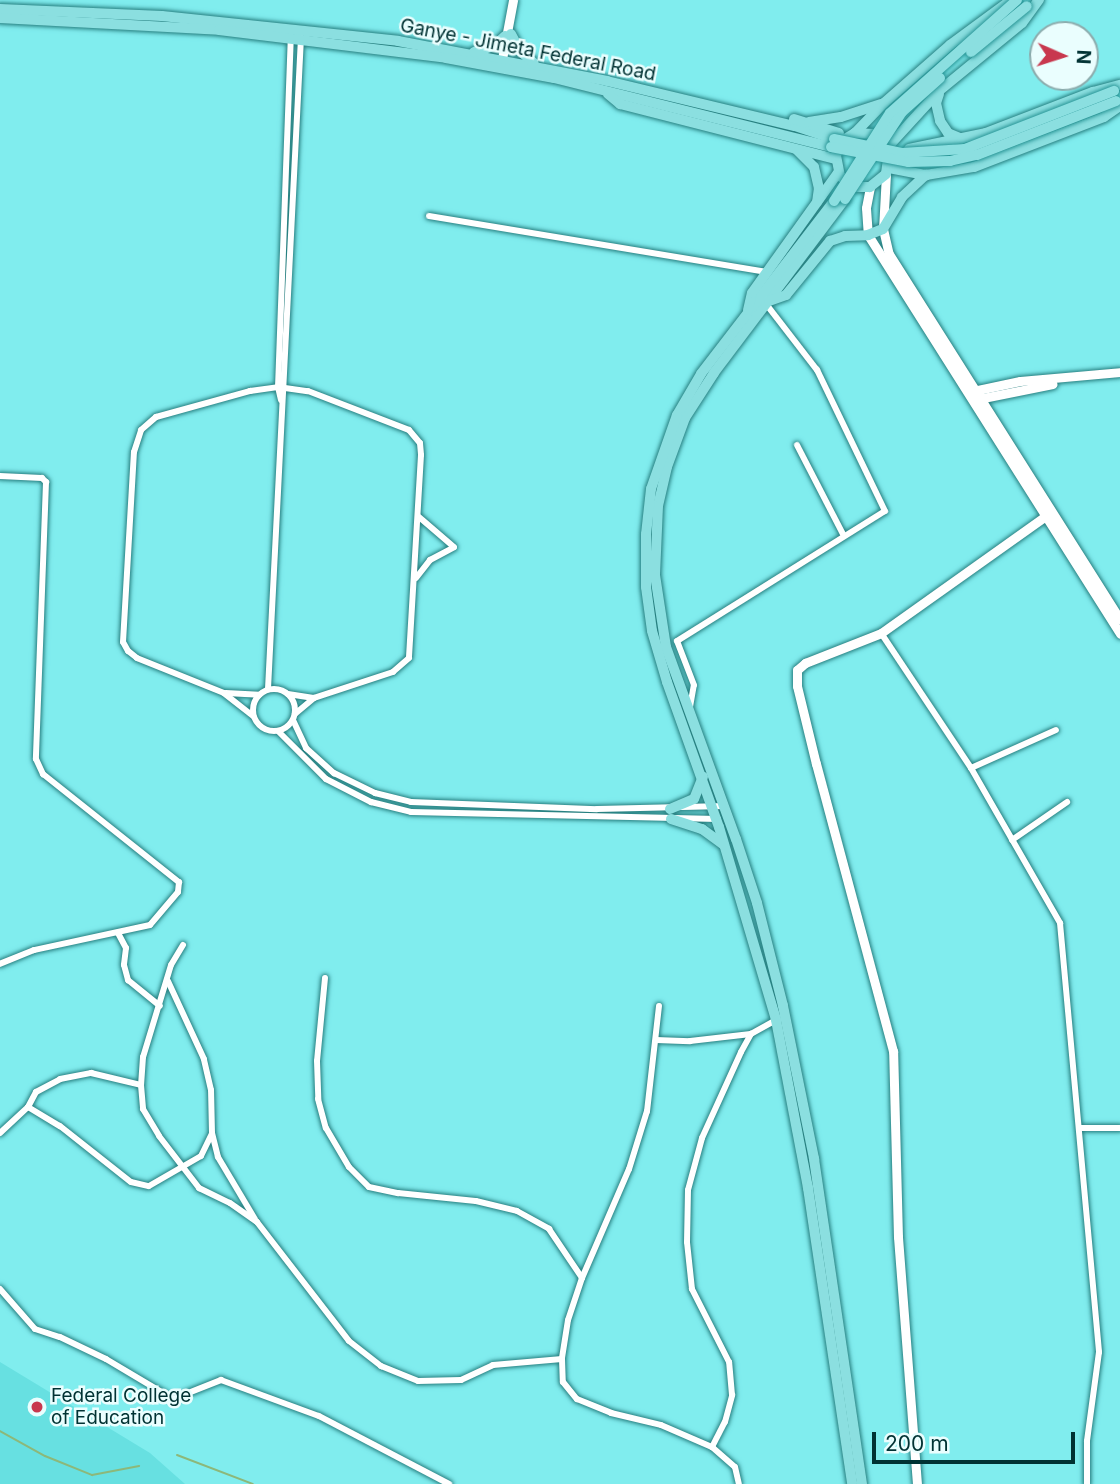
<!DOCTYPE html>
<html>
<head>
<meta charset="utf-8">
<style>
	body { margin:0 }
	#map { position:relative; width:1120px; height:1484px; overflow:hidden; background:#80edee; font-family:Inter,sans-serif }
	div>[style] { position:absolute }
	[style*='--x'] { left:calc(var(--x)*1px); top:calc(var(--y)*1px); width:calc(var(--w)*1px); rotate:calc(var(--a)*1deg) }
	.built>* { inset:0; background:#67e0e1 }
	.stream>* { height:2px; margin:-1px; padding:0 1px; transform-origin:1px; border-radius:1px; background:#8cb87a }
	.roads { filter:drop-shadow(0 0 2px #277f80) drop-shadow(0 0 2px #277f80) }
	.street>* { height:6px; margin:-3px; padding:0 3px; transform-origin:3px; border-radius:3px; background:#fff }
	.street>.ring { margin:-3px; padding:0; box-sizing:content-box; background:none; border:6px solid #fff; border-radius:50% }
	.secondary>* { height:9px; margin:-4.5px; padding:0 4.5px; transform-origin:4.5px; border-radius:4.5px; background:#fff }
	.primary>* { height:10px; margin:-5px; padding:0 5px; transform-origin:5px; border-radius:5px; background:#8bdfe0 }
	.bridges { filter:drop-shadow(0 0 2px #289596) drop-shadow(0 0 2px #289596) }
	.primary-bridge>* { height:10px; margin:-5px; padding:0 5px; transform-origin:5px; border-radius:5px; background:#8bdfe0 }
	.dots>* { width:19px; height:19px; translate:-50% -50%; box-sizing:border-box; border:4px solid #eafefe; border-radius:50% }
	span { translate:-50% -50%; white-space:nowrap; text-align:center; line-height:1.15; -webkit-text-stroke:5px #eafefe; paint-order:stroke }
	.street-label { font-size:19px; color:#003233 }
	.poi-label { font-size:19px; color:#003233 }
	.left { translate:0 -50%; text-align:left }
	.north { position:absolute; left:1029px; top:21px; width:70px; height:70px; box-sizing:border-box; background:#eafefe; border:2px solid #8cacad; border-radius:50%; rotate:93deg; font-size:19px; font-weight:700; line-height:28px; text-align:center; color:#003233 }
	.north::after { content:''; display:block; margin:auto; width:24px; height:32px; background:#c8384e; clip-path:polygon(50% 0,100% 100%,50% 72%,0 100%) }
	.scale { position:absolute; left:872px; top:1432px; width:203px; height:32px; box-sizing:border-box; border:4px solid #003233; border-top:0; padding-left:9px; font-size:21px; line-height:24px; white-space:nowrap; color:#003233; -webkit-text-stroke:5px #eafefe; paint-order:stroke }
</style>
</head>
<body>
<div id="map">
	<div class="built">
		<i style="clip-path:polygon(0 1362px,150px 1453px,185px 1484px,0 1484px)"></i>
	</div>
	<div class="stream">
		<i style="--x:0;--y:1431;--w:51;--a:29.1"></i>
		<i style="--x:45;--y:1456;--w:51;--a:22"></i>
		<i style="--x:92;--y:1475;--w:48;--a:-10.8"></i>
		<i style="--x:177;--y:1455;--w:81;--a:20.9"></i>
	</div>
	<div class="roads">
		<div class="street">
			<i style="--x:429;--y:216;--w:344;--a:9.4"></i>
			<i style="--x:281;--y:400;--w:13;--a:-103"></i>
			<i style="--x:278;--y:387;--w:350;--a:-87.9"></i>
			<i style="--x:797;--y:445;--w:102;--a:62.7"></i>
			<i style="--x:0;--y:476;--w:42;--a:2.7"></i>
			<i style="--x:42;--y:478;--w:6;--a:45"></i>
			<i style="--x:46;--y:482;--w:277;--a:92.1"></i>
			<i style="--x:36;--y:759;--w:17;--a:65"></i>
			<i style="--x:43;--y:774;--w:174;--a:38.5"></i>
			<i style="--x:179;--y:882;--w:10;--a:96"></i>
			<i style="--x:178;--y:892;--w:43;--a:130.3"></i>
			<i style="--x:150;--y:925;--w:119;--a:167.8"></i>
			<i style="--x:34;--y:950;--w:37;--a:158"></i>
			<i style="--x:419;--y:517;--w:46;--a:40.6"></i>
			<i style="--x:416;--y:578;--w:23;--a:-52"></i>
			<i style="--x:430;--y:560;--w:27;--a:-28"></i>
			<i style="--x:881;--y:633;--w:162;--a:56.3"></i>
			<i style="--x:971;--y:768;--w:179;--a:60.1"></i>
			<i style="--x:1060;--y:923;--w:431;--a:84.8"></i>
			<i style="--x:1099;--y:1352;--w:90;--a:97.7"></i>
			<i style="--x:1087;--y:1441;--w:43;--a:90"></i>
			<i class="ring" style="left:253px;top:689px;width:36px;height:36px"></i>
			<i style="--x:268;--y:689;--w:652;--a:-87.1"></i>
			<i style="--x:226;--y:693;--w:33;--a:3"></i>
			<i style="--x:288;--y:694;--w:26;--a:9"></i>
			<i style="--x:690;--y:707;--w:22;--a:-80"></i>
			<i style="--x:694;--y:685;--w:47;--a:-111.1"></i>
			<i style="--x:677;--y:641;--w:245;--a:-32"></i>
			<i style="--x:885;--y:511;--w:157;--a:-115.7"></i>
			<i style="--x:817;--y:370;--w:83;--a:-127.7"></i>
			<i style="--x:253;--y:716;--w:37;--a:-142"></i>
			<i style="--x:224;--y:693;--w:94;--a:-158.1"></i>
			<i style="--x:137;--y:658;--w:11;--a:-142"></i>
			<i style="--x:128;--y:651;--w:10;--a:-119"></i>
			<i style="--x:123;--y:642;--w:190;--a:-86.7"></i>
			<i style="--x:134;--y:452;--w:23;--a:-72"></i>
			<i style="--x:141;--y:430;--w:20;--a:-41"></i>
			<i style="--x:156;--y:417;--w:98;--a:-15.5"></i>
			<i style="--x:250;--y:391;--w:28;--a:-8"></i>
			<i style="--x:278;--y:387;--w:30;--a:8"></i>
			<i style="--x:308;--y:391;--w:108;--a:21.1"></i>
			<i style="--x:409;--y:430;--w:17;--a:50"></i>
			<i style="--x:420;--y:443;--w:12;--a:85"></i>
			<i style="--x:421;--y:455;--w:203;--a:93.4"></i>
			<i style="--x:409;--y:658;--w:21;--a:139"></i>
			<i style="--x:393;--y:672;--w:83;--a:161.8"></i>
			<i style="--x:314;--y:698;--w:25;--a:140"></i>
			<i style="--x:293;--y:720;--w:31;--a:65"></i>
			<i style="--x:306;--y:748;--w:38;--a:42"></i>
			<i style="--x:334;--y:773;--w:46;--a:26"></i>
			<i style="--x:375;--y:793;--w:37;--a:14"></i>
			<i style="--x:411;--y:802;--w:186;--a:2.2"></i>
			<i style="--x:597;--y:809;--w:128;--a:-1.3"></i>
			<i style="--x:278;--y:731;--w:68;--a:45"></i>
			<i style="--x:326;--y:779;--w:51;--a:27.1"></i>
			<i style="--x:371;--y:802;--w:41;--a:14"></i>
			<i style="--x:411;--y:812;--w:307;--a:1.3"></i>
			<i style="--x:971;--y:768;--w:93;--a:-24.1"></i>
			<i style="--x:1012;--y:840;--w:67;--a:-34.6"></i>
			<i style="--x:118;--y:933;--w:17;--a:62"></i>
			<i style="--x:126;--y:948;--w:17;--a:97"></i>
			<i style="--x:124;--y:965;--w:16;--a:75"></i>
			<i style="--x:128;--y:980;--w:41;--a:39.1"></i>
			<i style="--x:183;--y:945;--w:23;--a:121"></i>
			<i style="--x:171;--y:965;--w:96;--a:106.9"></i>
			<i style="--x:143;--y:1057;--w:28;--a:94"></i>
			<i style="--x:141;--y:1085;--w:24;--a:85"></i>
			<i style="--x:143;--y:1109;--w:31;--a:59"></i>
			<i style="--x:159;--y:1136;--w:66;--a:52.4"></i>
			<i style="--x:199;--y:1188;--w:34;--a:26"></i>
			<i style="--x:230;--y:1203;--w:33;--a:35"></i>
			<i style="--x:257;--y:1222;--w:150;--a:52.3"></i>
			<i style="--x:349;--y:1341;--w:41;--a:38"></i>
			<i style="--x:381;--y:1366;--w:40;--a:22"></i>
			<i style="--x:418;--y:1381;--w:43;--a:-1.3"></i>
			<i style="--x:461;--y:1380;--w:35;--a:-25"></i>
			<i style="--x:493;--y:1365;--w:69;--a:-5"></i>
			<i style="--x:325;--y:978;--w:83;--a:95.5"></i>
			<i style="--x:317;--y:1061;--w:38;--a:88"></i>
			<i style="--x:318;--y:1099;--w:30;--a:75"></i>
			<i style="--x:326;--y:1128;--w:45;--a:59.5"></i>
			<i style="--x:349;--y:1167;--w:28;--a:45"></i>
			<i style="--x:369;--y:1187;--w:30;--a:12"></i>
			<i style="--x:398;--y:1193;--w:78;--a:5.9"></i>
			<i style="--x:476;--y:1201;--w:42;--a:13.7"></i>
			<i style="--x:517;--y:1211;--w:37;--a:29"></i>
			<i style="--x:549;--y:1229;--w:59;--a:56"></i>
			<i style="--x:659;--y:1006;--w:106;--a:96.5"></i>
			<i style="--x:647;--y:1111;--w:61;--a:107.2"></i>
			<i style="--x:629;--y:1169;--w:119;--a:113.3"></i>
			<i style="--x:582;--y:1278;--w:44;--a:108.4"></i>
			<i style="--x:568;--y:1320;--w:39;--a:99"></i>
			<i style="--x:562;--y:1359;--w:23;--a:88"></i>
			<i style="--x:563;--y:1382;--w:22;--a:51"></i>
			<i style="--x:577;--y:1399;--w:37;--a:22"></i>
			<i style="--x:611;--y:1413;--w:51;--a:13.5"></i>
			<i style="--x:661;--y:1425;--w:56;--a:23.3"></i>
			<i style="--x:712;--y:1447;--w:30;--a:41"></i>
			<i style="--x:735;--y:1467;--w:17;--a:77"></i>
			<i style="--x:656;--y:1040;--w:34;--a:2"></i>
			<i style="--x:690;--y:1041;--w:61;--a:-6.5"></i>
			<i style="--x:28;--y:1107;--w:37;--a:31"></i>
			<i style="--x:60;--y:1126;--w:90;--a:38.3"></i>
			<i style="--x:131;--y:1182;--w:18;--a:13"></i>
			<i style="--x:149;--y:1186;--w:60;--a:-30"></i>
			<i style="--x:201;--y:1156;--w:25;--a:-64"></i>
			<i style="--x:212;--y:1133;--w:43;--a:-91.3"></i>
			<i style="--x:211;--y:1090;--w:32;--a:-103"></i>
			<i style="--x:204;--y:1059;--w:86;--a:-114.8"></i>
			<i style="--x:1079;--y:1128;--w:41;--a:0"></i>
			<i style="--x:0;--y:1133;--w:38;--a:-43"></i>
			<i style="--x:28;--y:1107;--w:17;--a:-62"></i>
			<i style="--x:36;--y:1092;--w:27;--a:-28"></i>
			<i style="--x:60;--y:1079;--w:32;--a:-11"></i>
			<i style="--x:91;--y:1073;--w:51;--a:13.5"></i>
			<i style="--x:212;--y:1133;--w:25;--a:76"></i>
			<i style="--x:218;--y:1157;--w:72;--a:59.2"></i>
			<i style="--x:0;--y:1289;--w:53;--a:48.8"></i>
			<i style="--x:35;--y:1329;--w:26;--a:18"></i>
			<i style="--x:60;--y:1337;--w:51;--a:25.6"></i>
			<i style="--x:106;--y:1359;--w:78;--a:30.8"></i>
			<i style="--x:173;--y:1399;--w:52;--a:-21.6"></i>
			<i style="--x:221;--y:1380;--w:104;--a:20.2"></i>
			<i style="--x:319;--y:1416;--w:147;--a:27.6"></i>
			<i style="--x:712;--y:1447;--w:28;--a:-63"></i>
			<i style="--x:725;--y:1422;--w:28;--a:-75"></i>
			<i style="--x:732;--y:1395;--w:33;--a:-95"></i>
			<i style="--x:729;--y:1362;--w:82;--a:-116.9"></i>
			<i style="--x:692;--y:1289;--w:47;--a:-96.1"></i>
			<i style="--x:687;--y:1242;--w:52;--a:-88.9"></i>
			<i style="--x:688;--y:1190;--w:54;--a:-74.9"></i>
			<i style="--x:702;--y:1138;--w:94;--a:-65.6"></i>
			<i style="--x:741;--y:1052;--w:21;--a:-61"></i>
			<i style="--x:751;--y:1034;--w:29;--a:-29"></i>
		</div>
		<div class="secondary">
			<i style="--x:502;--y:59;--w:60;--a:-79.4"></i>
			<i style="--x:886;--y:174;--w:55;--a:93.1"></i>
			<i style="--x:883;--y:229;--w:26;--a:77"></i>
			<i style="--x:889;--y:254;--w:432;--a:57.7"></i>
			<i style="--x:870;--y:187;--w:21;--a:101"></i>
			<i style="--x:866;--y:208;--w:27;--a:86"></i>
			<i style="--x:868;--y:235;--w:472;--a:57.7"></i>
			<i style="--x:973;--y:391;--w:48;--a:-12"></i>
			<i style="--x:1020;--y:381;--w:100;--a:-5.1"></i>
			<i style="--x:978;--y:399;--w:76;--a:-11.3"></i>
			<i style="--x:917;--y:1484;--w:248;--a:-94.4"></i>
			<i style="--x:898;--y:1237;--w:186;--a:-91.5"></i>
			<i style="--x:893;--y:1051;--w:297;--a:-105"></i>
			<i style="--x:816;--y:764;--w:80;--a:-103.7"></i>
			<i style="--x:797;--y:686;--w:16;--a:-90"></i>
			<i style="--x:797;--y:670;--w:11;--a:-41"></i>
			<i style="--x:805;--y:663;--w:82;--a:-21.5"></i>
			<i style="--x:881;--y:633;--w:200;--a:-35.4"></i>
		</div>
		<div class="primary">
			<i style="--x:0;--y:9;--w:162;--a:2.5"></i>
			<i style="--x:162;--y:16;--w:237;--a:6"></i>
			<i style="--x:398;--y:41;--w:213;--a:10.8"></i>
			<i style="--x:607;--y:81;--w:193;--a:13.5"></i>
			<i style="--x:795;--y:126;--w:41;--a:18.4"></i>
			<i style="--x:0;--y:18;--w:219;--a:3.1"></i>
			<i style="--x:219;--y:30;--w:229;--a:7"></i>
			<i style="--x:446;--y:58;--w:110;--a:10.5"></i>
			<i style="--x:554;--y:78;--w:285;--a:14"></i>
			<i style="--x:511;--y:34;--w:19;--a:62"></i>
			<i style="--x:520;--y:51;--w:18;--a:41"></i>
			<i style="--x:474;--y:52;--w:21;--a:-17"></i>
			<i style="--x:494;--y:46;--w:15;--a:-42"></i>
			<i style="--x:608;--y:94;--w:16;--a:40"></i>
			<i style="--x:620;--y:104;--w:223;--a:14.3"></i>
			<i style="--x:939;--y:94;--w:9;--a:108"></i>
			<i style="--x:936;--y:103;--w:18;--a:77"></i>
			<i style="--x:940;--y:121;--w:14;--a:56"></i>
			<i style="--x:948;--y:133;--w:15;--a:23"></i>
			<i style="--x:794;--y:119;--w:47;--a:17.3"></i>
			<i style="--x:809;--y:122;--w:32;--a:-9"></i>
			<i style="--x:841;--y:117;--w:42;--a:-18"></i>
			<i style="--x:855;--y:133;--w:18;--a:3"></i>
			<i style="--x:873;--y:134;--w:10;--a:37"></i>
			<i style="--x:881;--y:140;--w:14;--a:56"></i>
			<i style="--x:889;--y:152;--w:22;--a:98"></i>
			<i style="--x:886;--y:174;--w:21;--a:141"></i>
			<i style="--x:870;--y:187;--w:15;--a:180"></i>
			<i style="--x:855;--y:187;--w:19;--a:-144"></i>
			<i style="--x:840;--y:176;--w:21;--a:-101"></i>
			<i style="--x:836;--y:155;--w:15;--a:-67"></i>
			<i style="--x:842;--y:141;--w:15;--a:-32"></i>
			<i style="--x:855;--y:133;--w:42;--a:-46"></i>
			<i style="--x:884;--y:103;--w:88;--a:-41.3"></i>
			<i style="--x:950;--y:45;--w:76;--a:-36.4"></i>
			<i style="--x:887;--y:148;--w:77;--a:-47.6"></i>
			<i style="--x:939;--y:91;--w:107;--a:-39.3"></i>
			<i style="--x:1022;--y:23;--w:29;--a:-54"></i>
			<i style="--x:909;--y:149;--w:79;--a:-11.7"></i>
			<i style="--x:986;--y:133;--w:115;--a:-21"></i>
			<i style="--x:1093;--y:92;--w:28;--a:-15"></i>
			<i style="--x:797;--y:150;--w:24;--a:45"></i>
			<i style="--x:814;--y:167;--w:22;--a:77"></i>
			<i style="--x:819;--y:188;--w:14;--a:98"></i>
			<i style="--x:889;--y:168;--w:38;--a:11"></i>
			<i style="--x:926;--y:175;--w:49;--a:-9.5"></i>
			<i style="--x:974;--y:167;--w:139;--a:-21"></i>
			<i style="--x:1104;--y:117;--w:19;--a:-35"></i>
			<i style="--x:845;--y:199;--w:218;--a:127"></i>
			<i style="--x:714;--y:373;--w:54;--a:122.8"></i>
			<i style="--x:685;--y:418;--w:52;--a:110.2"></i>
			<i style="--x:667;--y:467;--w:40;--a:103"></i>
			<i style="--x:658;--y:506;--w:69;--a:92.5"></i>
			<i style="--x:655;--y:575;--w:73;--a:81.3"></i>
			<i style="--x:666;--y:647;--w:204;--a:70"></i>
			<i style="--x:736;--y:839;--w:67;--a:71.8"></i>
			<i style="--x:757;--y:903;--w:106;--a:75.8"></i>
			<i style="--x:783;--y:1006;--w:156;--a:78.5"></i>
			<i style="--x:814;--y:1159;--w:329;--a:81.6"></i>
			<i style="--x:834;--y:201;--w:218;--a:127.6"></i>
			<i style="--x:701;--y:374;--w:48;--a:120.3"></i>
			<i style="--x:677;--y:415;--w:78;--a:109.4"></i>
			<i style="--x:651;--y:489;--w:45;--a:96.3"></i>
			<i style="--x:646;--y:534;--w:53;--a:90"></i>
			<i style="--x:646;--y:587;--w:44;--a:82.2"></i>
			<i style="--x:652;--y:631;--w:53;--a:73.6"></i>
			<i style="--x:667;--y:682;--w:154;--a:70.3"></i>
			<i style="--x:719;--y:827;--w:201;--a:73.5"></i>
			<i style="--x:776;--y:1020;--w:171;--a:79.2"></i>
			<i style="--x:808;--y:1188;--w:299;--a:81.5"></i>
			<i style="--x:769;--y:301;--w:18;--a:-19"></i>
			<i style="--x:786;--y:295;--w:70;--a:-50.8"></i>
			<i style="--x:830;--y:241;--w:16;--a:-18"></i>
			<i style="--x:845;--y:236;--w:23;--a:-2"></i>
			<i style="--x:868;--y:235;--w:16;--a:-22"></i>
			<i style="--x:883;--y:229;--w:37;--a:-59"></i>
			<i style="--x:902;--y:197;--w:33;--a:-43"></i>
			<i style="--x:748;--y:310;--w:17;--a:-77"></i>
			<i style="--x:752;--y:293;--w:148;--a:-54.4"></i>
			<i style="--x:670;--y:809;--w:26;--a:-23"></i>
			<i style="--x:694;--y:799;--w:24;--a:-68"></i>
			<i style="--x:671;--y:819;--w:33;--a:18"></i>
			<i style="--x:702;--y:829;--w:27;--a:36"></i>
		</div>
	</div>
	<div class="bridges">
		<div class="primary-bridge">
			<i style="--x:971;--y:52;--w:72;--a:-39.4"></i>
			<i style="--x:834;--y:139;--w:69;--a:11.6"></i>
			<i style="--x:902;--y:153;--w:63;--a:-3.6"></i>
			<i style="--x:965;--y:149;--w:160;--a:-21.3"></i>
			<i style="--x:831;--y:147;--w:78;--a:11"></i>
			<i style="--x:908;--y:162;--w:42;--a:-1.4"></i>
			<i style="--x:950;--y:161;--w:28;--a:-13"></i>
			<i style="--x:977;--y:155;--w:149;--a:-21.2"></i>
			<i style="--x:845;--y:199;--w:104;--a:-56.8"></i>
			<i style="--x:902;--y:112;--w:51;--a:-41.8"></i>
			<i style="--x:834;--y:201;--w:104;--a:-57.5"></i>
			<i style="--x:890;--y:113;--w:170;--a:-41.7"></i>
		</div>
	</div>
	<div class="dots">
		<i style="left:37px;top:1407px;background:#c8384e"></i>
	</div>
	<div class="street-label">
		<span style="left:528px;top:50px;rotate:11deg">Ganye - Jimeta Federal Road</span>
	</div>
	<div class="poi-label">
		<span class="left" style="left:51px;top:1407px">Federal College<br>of Education</span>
	</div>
	<div class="north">N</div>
	<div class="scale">200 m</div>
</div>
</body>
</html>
